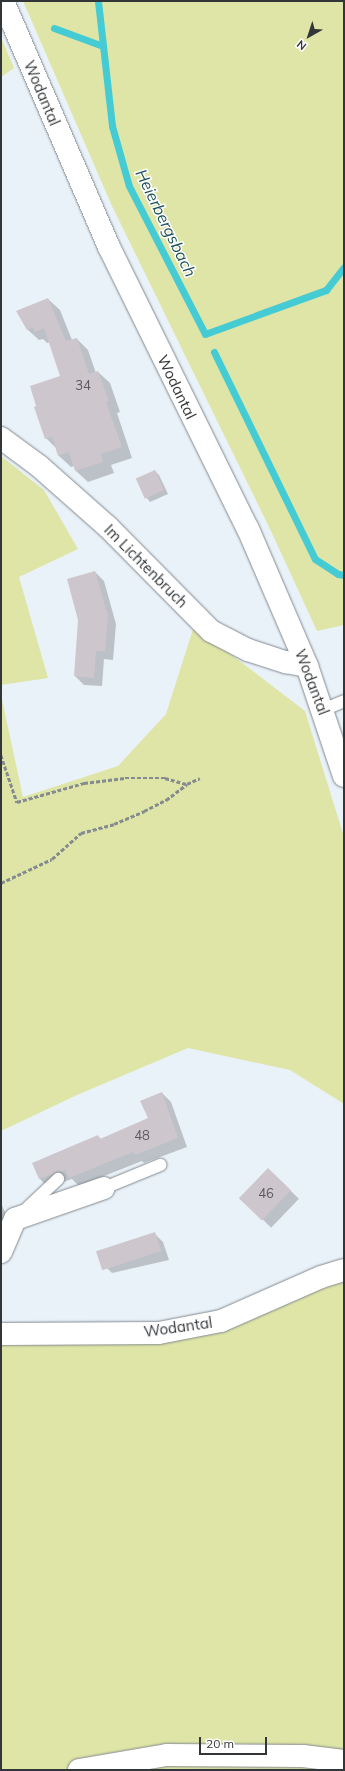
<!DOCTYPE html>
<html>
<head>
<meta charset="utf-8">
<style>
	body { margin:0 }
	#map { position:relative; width:345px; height:1771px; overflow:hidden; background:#eaf2f9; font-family:Mulish,sans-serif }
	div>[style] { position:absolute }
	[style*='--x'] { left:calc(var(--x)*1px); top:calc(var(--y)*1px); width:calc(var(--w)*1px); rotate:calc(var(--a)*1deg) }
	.green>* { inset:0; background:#dee5a6 }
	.shadow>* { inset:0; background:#0003; transform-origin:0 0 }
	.stream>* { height:7px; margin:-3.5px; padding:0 3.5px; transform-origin:3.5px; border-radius:3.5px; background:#45cbd4 }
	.building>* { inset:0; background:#cec6cd; transform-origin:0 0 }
	.path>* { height:2.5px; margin-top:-1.25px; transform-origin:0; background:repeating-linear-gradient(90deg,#868b90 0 4px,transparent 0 6px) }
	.roads { filter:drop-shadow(0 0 1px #82898f) drop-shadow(0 0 1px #82898f) }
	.lane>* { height:12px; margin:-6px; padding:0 6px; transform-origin:6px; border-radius:6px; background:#fff }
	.street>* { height:22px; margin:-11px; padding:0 11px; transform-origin:11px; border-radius:11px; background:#fff }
	.secondary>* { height:22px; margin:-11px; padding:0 11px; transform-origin:11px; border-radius:11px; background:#fff }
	span { translate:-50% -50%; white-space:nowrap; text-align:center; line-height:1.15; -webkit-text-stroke:3px #fefefe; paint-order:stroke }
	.number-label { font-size:13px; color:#5a5a5e }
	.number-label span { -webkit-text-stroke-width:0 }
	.street-label { font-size:15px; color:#333639 }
	.water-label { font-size:16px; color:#195155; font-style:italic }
	.frame { position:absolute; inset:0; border:2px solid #333639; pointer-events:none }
	.north { position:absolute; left:289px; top:16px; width:40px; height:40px; -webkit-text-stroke:3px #fefefe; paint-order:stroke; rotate:219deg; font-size:11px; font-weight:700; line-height:16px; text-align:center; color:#333639 }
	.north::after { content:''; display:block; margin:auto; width:14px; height:18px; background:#333639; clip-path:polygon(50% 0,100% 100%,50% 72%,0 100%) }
	.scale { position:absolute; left:199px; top:1737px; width:68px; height:18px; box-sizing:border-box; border:2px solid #333639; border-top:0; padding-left:5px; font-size:12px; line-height:14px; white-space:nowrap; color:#333639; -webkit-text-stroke:3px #fefefe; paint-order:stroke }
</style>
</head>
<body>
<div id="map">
	<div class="green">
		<i style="clip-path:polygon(23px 1px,344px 1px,344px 625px,317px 631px,271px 531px,112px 206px)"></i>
		<i style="clip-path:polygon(1px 37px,14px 68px,1px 77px)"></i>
		<i style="clip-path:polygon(1px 456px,44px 490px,78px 549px,19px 577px,48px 678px,1px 685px)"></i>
		<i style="clip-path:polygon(194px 626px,305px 711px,344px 837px,344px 1104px,290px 1070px,188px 1048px,77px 1095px,1px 1131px,1px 695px,23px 797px,118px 766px,166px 714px)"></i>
		<i style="clip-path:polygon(344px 1279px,344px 1770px,1px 1770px,1px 1342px,162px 1341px)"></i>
	</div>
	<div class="shadow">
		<i style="clip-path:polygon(48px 299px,60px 310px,72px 340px,77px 339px,88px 350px,96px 373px,98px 372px,110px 383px,120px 412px,117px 413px,132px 458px,111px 465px,114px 473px,88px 482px,76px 471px,74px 466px,71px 467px,59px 456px,57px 449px,46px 438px,38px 406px,62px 376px,50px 342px,47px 343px,43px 339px,39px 340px,27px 329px)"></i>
		<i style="clip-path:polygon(155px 471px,159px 475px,168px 494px,150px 502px,146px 497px)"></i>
		<i style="clip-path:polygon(95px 572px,104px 581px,116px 624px,113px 660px,104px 659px,102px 686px,84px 685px,75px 676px)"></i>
		<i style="clip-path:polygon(162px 1093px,171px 1102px,187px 1147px,144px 1163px,142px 1161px,79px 1186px,72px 1179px,48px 1187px,39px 1178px,98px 1136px,101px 1139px,149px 1119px)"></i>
		<i style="left:268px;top:1169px;width:43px;height:40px;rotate:44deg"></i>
		<i style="clip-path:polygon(1px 1203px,13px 1231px,1px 1246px)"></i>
		<i style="clip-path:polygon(154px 1233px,163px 1242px,169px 1260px,112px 1273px,103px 1264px)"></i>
	</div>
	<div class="stream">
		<i style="--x:98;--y:1;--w:126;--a:83.6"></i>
		<i style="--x:112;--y:126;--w:62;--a:74.2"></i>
		<i style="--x:129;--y:186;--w:166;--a:62.8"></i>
		<i style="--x:205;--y:334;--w:129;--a:-20"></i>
		<i style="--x:326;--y:290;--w:29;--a:-52"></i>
		<i style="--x:54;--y:28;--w:52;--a:20.2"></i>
		<i style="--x:214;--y:352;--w:230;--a:64"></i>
		<i style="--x:315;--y:559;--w:27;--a:33"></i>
		<i style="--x:338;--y:574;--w:6;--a:9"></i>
	</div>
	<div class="building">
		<i style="clip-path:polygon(48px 298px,66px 341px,77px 338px,89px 374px,98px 371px,109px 401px,106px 402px,122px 447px,101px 454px,103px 462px,75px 471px,69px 452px,58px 456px,52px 437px,45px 439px,34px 407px,36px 406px,30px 386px,60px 376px,44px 328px,35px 332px,33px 327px,27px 330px,16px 311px)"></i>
		<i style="left:155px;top:470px;width:22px;height:21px;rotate:66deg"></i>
		<i style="clip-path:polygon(95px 571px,108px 615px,105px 651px,96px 651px,94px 678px,74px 676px,78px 620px,67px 579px)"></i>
		<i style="clip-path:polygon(162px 1092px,178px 1138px,135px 1155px,133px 1152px,69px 1178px,65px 1170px,39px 1179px,32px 1163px,98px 1135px,100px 1139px,148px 1118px,140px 1101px)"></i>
		<i style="left:268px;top:1168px;width:32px;height:42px;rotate:44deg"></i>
		<i style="left:155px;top:1232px;width:20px;height:62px;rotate:72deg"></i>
	</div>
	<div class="path">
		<i style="--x:1;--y:755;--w:50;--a:71.2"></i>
		<i style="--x:17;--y:802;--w:70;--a:-15.8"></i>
		<i style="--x:84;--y:783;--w:41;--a:-7"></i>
		<i style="--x:125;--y:778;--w:40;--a:0"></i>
		<i style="--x:165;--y:778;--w:22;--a:16"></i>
		<i style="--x:1;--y:883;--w:56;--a:-25.2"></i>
		<i style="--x:52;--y:859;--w:39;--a:-42"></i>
		<i style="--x:81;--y:833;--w:34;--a:-15"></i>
		<i style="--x:114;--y:824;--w:33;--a:-23"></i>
		<i style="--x:144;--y:811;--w:25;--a:-27"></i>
		<i style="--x:166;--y:800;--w:26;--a:-37"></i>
		<i style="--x:187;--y:784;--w:14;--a:-25"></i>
	</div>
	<div class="roads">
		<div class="lane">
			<i style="--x:323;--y:710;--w:23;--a:-23"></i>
			<i style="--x:104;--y:1188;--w:61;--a:-22.3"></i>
			<i style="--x:24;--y:1211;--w:47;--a:-43.3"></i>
		</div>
		<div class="street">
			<i style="--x:1;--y:438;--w:47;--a:36.4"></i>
			<i style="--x:39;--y:466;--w:92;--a:41.5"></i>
			<i style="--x:108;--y:527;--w:146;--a:45.3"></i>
			<i style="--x:211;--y:631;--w:42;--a:27.2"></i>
			<i style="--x:248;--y:650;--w:40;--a:18"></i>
			<i style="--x:286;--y:662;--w:21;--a:11"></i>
			<i style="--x:1;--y:1252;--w:36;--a:-67"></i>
			<i style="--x:15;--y:1219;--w:94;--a:-19.2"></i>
			<i style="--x:1;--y:1334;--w:158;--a:-0.4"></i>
			<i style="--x:159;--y:1333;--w:63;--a:-11"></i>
			<i style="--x:221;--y:1321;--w:109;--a:-23.7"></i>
			<i style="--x:321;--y:1277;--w:24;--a:-17"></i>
			<i style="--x:79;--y:1770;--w:89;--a:-9.7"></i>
			<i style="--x:167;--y:1755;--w:136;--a:0.4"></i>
			<i style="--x:303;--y:1756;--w:41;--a:7"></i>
		</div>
		<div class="secondary">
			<i style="--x:3;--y:1;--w:268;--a:66.7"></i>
			<i style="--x:109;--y:247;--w:314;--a:63.8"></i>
			<i style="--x:248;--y:529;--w:149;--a:66.7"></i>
			<i style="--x:307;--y:666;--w:116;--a:71.4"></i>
		</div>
	</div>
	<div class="number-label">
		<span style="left:83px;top:385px">34</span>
		<span style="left:142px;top:1135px">48</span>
		<span style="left:266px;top:1193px">46</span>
	</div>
	<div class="street-label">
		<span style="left:42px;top:93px;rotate:67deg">Wodantal</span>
		<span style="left:177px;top:387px;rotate:64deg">Wodantal</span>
		<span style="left:146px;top:566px;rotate:45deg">Im Lichtenbruch</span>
		<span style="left:312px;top:682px;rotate:69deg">Wodantal</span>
		<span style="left:178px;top:1327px;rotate:-8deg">Wodantal</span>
	</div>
	<div class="water-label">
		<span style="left:166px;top:223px;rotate:64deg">Heierbergsbach</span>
	</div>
	<div class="frame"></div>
	<div class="north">N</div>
	<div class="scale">20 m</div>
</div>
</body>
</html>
